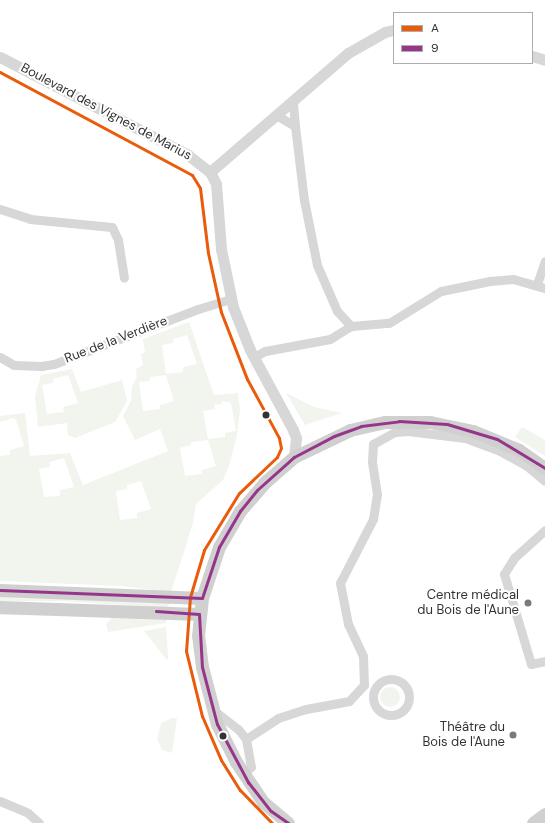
<!DOCTYPE html>
<html>
<head>
<meta charset="utf-8">
<style>
	body { margin:0 }
	#map { position:relative; width:545px; height:823px; overflow:hidden; background:#fff; font-family:"DM Sans",sans-serif }
	div>[style] { position:absolute }
	[style*='--x'] { left:calc(var(--x)*1px); top:calc(var(--y)*1px); width:calc(var(--w)*1px); rotate:calc(var(--a)*1deg) }
	.green>* { inset:0; background:#f1f5ed }
	.round { border-radius:50% }
	.minor>* { height:9px; margin:-4.5px; padding:0 4.5px; transform-origin:4.5px; border-radius:4.5px; background:#d7d7d7 }
	.minor>.ring { margin:-4.5px; padding:0; box-sizing:content-box; background:none; border:9px solid #d7d7d7; border-radius:50% }
	.tertiary>* { height:11px; margin:-5.5px; padding:0 5.5px; transform-origin:5.5px; border-radius:5.5px; background:#d7d7d7 }
	.secondary>* { height:13px; margin:-6.5px; padding:0 6.5px; transform-origin:6.5px; border-radius:6.5px; background:#d0d0d0 }
	.bus-1>* { height:3px; margin:-1.5px; padding:0 1.5px; transform-origin:1.5px; border-radius:1.5px; background:#ea5b0b }
	.bus-2>* { height:3px; margin:-1.5px; padding:0 1.5px; transform-origin:1.5px; border-radius:1.5px; background:#96368b }
	.dots>* { width:11px; height:11px; translate:-50% -50%; box-sizing:border-box; border:2px solid #fff; border-radius:50% }
	span { translate:-50% -50%; white-space:nowrap; text-align:center; line-height:1.15; -webkit-text-stroke:4px #fff; paint-order:stroke }
	.street-label { font-size:13px; color:#333 }
	.poi-label { font-size:13px; color:#333 }
	.right { translate:-100% -50%; text-align:right }
	.legend { position:absolute; left:393px; top:12px; width:140px; height:52px; box-sizing:border-box; background:#fff; border:1px solid #adadad; margin:0; padding:5px 7px; list-style:none; font-size:12px; color:#333 }
	.legend li { display:flex; align-items:center; gap:8px; height:20px }
	.legend b { width:20px; border:1px solid #adadad }
</style>
</head>
<body>
<div id="map">
	<div class="green">
		<i style="clip-path:polygon(evenodd,189px 322px,214px 395px,238px 393px,240px 410px,237px 435px,229px 466px,223px 480px,196px 504px,193px 523px,171px 592px,122px 586px,0 581px,0 456px,10px 455px,10px 450px,24px 446px,16px 420px,13px 418px,0 422px,0 416px,25px 413px,30px 456px,70px 453px,83px 485px,168px 451px,160px 429px,135px 440px,123px 416px,131px 401px,132px 386px,137px 377px,136px 369px,143px 365px,141px 354px,145px 352px,143px 339px,189px 322px,187px 335px,197px 364px,183px 367px,183px 372px,166px 374px,162px 345px,173px 343px,173px 339px,187px 335px,189px 322px,166px 375px,174px 401px,160px 405px,160px 409px,143px 411px,139px 382px,150px 381px,150px 383px,150px 377px,166px 375px,189px 322px,222px 401px,231px 403px,236px 431px,225px 433px,225px 437px,208px 439px,203px 411px,215px 409px,214px 405px,222px 404px,222px 401px,189px 322px,208px 440px,216px 466px,202px 470px,202px 474px,185px 476px,180px 448px,191px 445px,191px 442px,208px 440px,189px 322px,64px 458px,74px 487px,60px 490px,60px 496px,44px 497px,39px 469px,50px 467px,50px 462px,64px 458px,189px 322px,141px 481px,151px 509px,137px 513px,137px 518px,120px 520px,116px 491px,127px 489px,127px 485px,141px 481px)"></i>
		<i style="clip-path:polygon(evenodd,72px 369px,81px 392px,122px 380px,127px 401px,115px 422px,75px 438px,68px 435px,67px 423px,38px 427px,35px 397px,41px 375px,72px 369px,68px 375px,78px 403px,63px 407px,64px 412px,47px 414px,42px 385px,53px 383px,53px 379px,68px 375px)"></i>
		<i style="clip-path:polygon(286px 393px,314px 407px,342px 413px,305px 425px)"></i>
		<i style="clip-path:polygon(522px 427px,545px 440px,545px 456px,515px 437px)"></i>
		<i style="clip-path:polygon(0 593px,170px 600px,168px 608px,65px 601px,0 601px)"></i>
		<i style="clip-path:polygon(0 612px,104px 616px,0 615px)"></i>
		<i style="clip-path:polygon(114px 616px,167px 616px,166px 623px,108px 632px,106px 624px)"></i>
		<i style="clip-path:polygon(166px 627px,168px 658px,167px 660px,144px 631px)"></i>
		<i class="round" style="left:380px;top:687px;width:20px;height:20px"></i>
		<i style="clip-path:polygon(172px 718px,177px 718px,172px 753px,162px 750px,157px 739px,161px 723px)"></i>
	</div>
	<div class="minor">
		<i style="--x:276;--y:115;--w:22;--a:30"></i>
		<i style="--x:295;--y:126;--w:25;--a:-95"></i>
		<i style="--x:295;--y:126;--w:75;--a:83.1"></i>
		<i style="--x:304;--y:200;--w:66;--a:78.7"></i>
		<i style="--x:317;--y:265;--w:50;--a:66.5"></i>
		<i style="--x:337;--y:311;--w:21;--a:47"></i>
		<i style="--x:0;--y:209;--w:32;--a:18"></i>
		<i style="--x:30;--y:219;--w:82;--a:5.6"></i>
		<i style="--x:112;--y:227;--w:14;--a:65"></i>
		<i style="--x:118;--y:240;--w:38;--a:81"></i>
		<i style="--x:537;--y:284;--w:24;--a:-71"></i>
		<i style="--x:0;--y:357;--w:16;--a:30"></i>
		<i style="--x:14;--y:365;--w:27;--a:2"></i>
		<i style="--x:41;--y:366;--w:13;--a:-9"></i>
		<i style="--x:54;--y:364;--w:154;--a:-20.9"></i>
		<i style="--x:198;--y:309;--w:34;--a:-17"></i>
		<i style="--x:254;--y:357;--w:13;--a:-29"></i>
		<i style="--x:265;--y:351;--w:66;--a:-10.5"></i>
		<i style="--x:330;--y:339;--w:25;--a:-32"></i>
		<i style="--x:351;--y:326;--w:38;--a:-5"></i>
		<i style="--x:389;--y:323;--w:61;--a:-31.6"></i>
		<i style="--x:441;--y:291;--w:50;--a:-11.5"></i>
		<i style="--x:490;--y:281;--w:23;--a:-5"></i>
		<i style="--x:513;--y:279;--w:33;--a:16"></i>
		<i style="--x:545;--y:530;--w:42;--a:137.9"></i>
		<i style="--x:514;--y:558;--w:19;--a:122"></i>
		<i style="--x:504;--y:574;--w:94;--a:73.3"></i>
		<i style="--x:531;--y:664;--w:14;--a:-12"></i>
		<i class="ring" style="left:373px;top:679px;width:27px;height:27px"></i>
		<i style="--x:212;--y:709;--w:33;--a:38"></i>
		<i style="--x:238;--y:729;--w:13;--a:51"></i>
		<i style="--x:246;--y:739;--w:28;--a:80"></i>
		<i style="--x:251;--y:767;--w:11;--a:146"></i>
		<i style="--x:246;--y:739;--w:38;--a:-33"></i>
		<i style="--x:278;--y:718;--w:29;--a:-18"></i>
		<i style="--x:306;--y:709;--w:44;--a:-10.5"></i>
		<i style="--x:349;--y:701;--w:22;--a:-47"></i>
		<i style="--x:364;--y:685;--w:29;--a:-92"></i>
		<i style="--x:363;--y:656;--w:35;--a:-115"></i>
		<i style="--x:348;--y:624;--w:42;--a:-101"></i>
		<i style="--x:340;--y:583;--w:72;--a:-62.7"></i>
		<i style="--x:373;--y:519;--w:25;--a:-81"></i>
		<i style="--x:377;--y:494;--w:32;--a:-99"></i>
		<i style="--x:372;--y:462;--w:18;--a:-87"></i>
		<i style="--x:373;--y:444;--w:25;--a:-29"></i>
		<i style="--x:395;--y:432;--w:13;--a:-4"></i>
		<i style="--x:408;--y:431;--w:57;--a:7"></i>
		<i style="--x:465;--y:438;--w:37;--a:20"></i>
		<i style="--x:500;--y:451;--w:31;--a:29"></i>
		<i style="--x:527;--y:466;--w:23;--a:40"></i>
		<i style="--x:0;--y:801;--w:30;--a:23"></i>
		<i style="--x:28;--y:813;--w:15;--a:42"></i>
	</div>
	<div class="tertiary">
		<i style="--x:532;--y:56;--w:14;--a:17"></i>
		<i style="--x:0;--y:57;--w:212;--a:27.5"></i>
		<i style="--x:188;--y:155;--w:28;--a:38"></i>
		<i style="--x:210;--y:172;--w:13;--a:63"></i>
		<i style="--x:216;--y:184;--w:65;--a:85.6"></i>
		<i style="--x:221;--y:249;--w:59;--a:78.3"></i>
		<i style="--x:233;--y:307;--w:46;--a:68.4"></i>
		<i style="--x:250;--y:350;--w:91;--a:61.7"></i>
		<i style="--x:293;--y:430;--w:9;--a:69"></i>
		<i style="--x:296;--y:438;--w:19;--a:96"></i>
		<i style="--x:210;--y:172;--w:182;--a:-40.8"></i>
		<i style="--x:348;--y:53;--w:43;--a:-29.6"></i>
		<i style="--x:385;--y:32;--w:9;--a:-13"></i>
	</div>
	<div class="secondary">
		<i style="--x:0;--y:590;--w:202;--a:2.3"></i>
		<i style="--x:0;--y:607;--w:199;--a:2"></i>
		<i style="--x:288;--y:823;--w:33;--a:-140"></i>
		<i style="--x:263;--y:802;--w:48;--a:-124"></i>
		<i style="--x:236;--y:762;--w:42;--a:-116.6"></i>
		<i style="--x:217;--y:724;--w:59;--a:-104.7"></i>
		<i style="--x:202;--y:667;--w:31;--a:-97"></i>
		<i style="--x:198;--y:636;--w:38;--a:-84"></i>
		<i style="--x:202;--y:598;--w:54;--a:-71.6"></i>
		<i style="--x:219;--y:547;--w:42;--a:-59.7"></i>
		<i style="--x:240;--y:511;--w:37;--a:-49"></i>
		<i style="--x:264;--y:483;--w:40;--a:-41"></i>
		<i style="--x:294;--y:457;--w:62;--a:-25.7"></i>
		<i style="--x:350;--y:430;--w:36;--a:-13"></i>
		<i style="--x:385;--y:422;--w:45;--a:0"></i>
		<i style="--x:430;--y:422;--w:44;--a:11.8"></i>
		<i style="--x:473;--y:431;--w:50;--a:22.4"></i>
		<i style="--x:519;--y:450;--w:32;--a:35"></i>
		<i style="--x:533;--y:823;--w:15;--a:-37"></i>
	</div>
	<div class="bus-1">
		<i style="--x:0;--y:72;--w:218;--a:28.2"></i>
		<i style="--x:192;--y:175;--w:15;--a:58"></i>
		<i style="--x:200;--y:188;--w:65;--a:83"></i>
		<i style="--x:208;--y:253;--w:60;--a:77.6"></i>
		<i style="--x:221;--y:312;--w:72;--a:68.8"></i>
		<i style="--x:247;--y:379;--w:67;--a:61.5"></i>
		<i style="--x:279;--y:438;--w:10;--a:79"></i>
		<i style="--x:281;--y:448;--w:10;--a:114"></i>
		<i style="--x:277;--y:457;--w:52;--a:136.5"></i>
		<i style="--x:239;--y:493;--w:67;--a:121.6"></i>
		<i style="--x:204;--y:550;--w:49;--a:106.6"></i>
		<i style="--x:190;--y:597;--w:54;--a:94.2"></i>
		<i style="--x:186;--y:651;--w:67;--a:76.2"></i>
		<i style="--x:202;--y:716;--w:48;--a:66.6"></i>
		<i style="--x:221;--y:760;--w:36;--a:58"></i>
		<i style="--x:240;--y:790;--w:46;--a:45.9"></i>
	</div>
	<div class="bus-2">
		<i style="--x:0;--y:590;--w:202;--a:2.3"></i>
		<i style="--x:202;--y:598;--w:54;--a:-71.6"></i>
		<i style="--x:219;--y:547;--w:42;--a:-59.7"></i>
		<i style="--x:240;--y:511;--w:27;--a:-51"></i>
		<i style="--x:257;--y:490;--w:50;--a:-41.7"></i>
		<i style="--x:294;--y:457;--w:45;--a:-27.7"></i>
		<i style="--x:334;--y:436;--w:29;--a:-20"></i>
		<i style="--x:361;--y:426;--w:38;--a:-7"></i>
		<i style="--x:399;--y:421;--w:48;--a:3.6"></i>
		<i style="--x:447;--y:424;--w:52;--a:16.7"></i>
		<i style="--x:497;--y:439;--w:56;--a:31.1"></i>
		<i style="--x:156;--y:611;--w:43;--a:4"></i>
		<i style="--x:199;--y:614;--w:53;--a:86.8"></i>
		<i style="--x:202;--y:667;--w:59;--a:75.3"></i>
		<i style="--x:217;--y:724;--w:66;--a:61.9"></i>
		<i style="--x:248;--y:782;--w:37;--a:52"></i>
		<i style="--x:271;--y:811;--w:21;--a:35"></i>
	</div>
	<div class="dots">
		<i style="left:266px;top:415px;background:#333"></i>
		<i style="left:528px;top:603px;background:#7a7a7a"></i>
		<i style="left:513px;top:735px;background:#7a7a7a"></i>
		<i style="left:223px;top:736px;background:#333"></i>
	</div>
	<div class="street-label">
		<span style="left:106px;top:112px;rotate:28deg">Boulevard des Vignes de Marius</span>
		<span style="left:116px;top:340px;rotate:-21deg">Rue de la Verdière</span>
	</div>
	<div class="poi-label">
		<span class="right" style="left:519px;top:603px">Centre médical<br>du Bois de l'Aune</span>
		<span class="right" style="left:505px;top:735px">Théâtre du<br>Bois de l'Aune</span>
	</div>
	<ul class="legend">
	<li><b style="height:5px;background:#ea5b0b"></b>A</li>
	<li><b style="height:5px;background:#96368b"></b>9</li>
	</ul>
</div>
</body>
</html>
